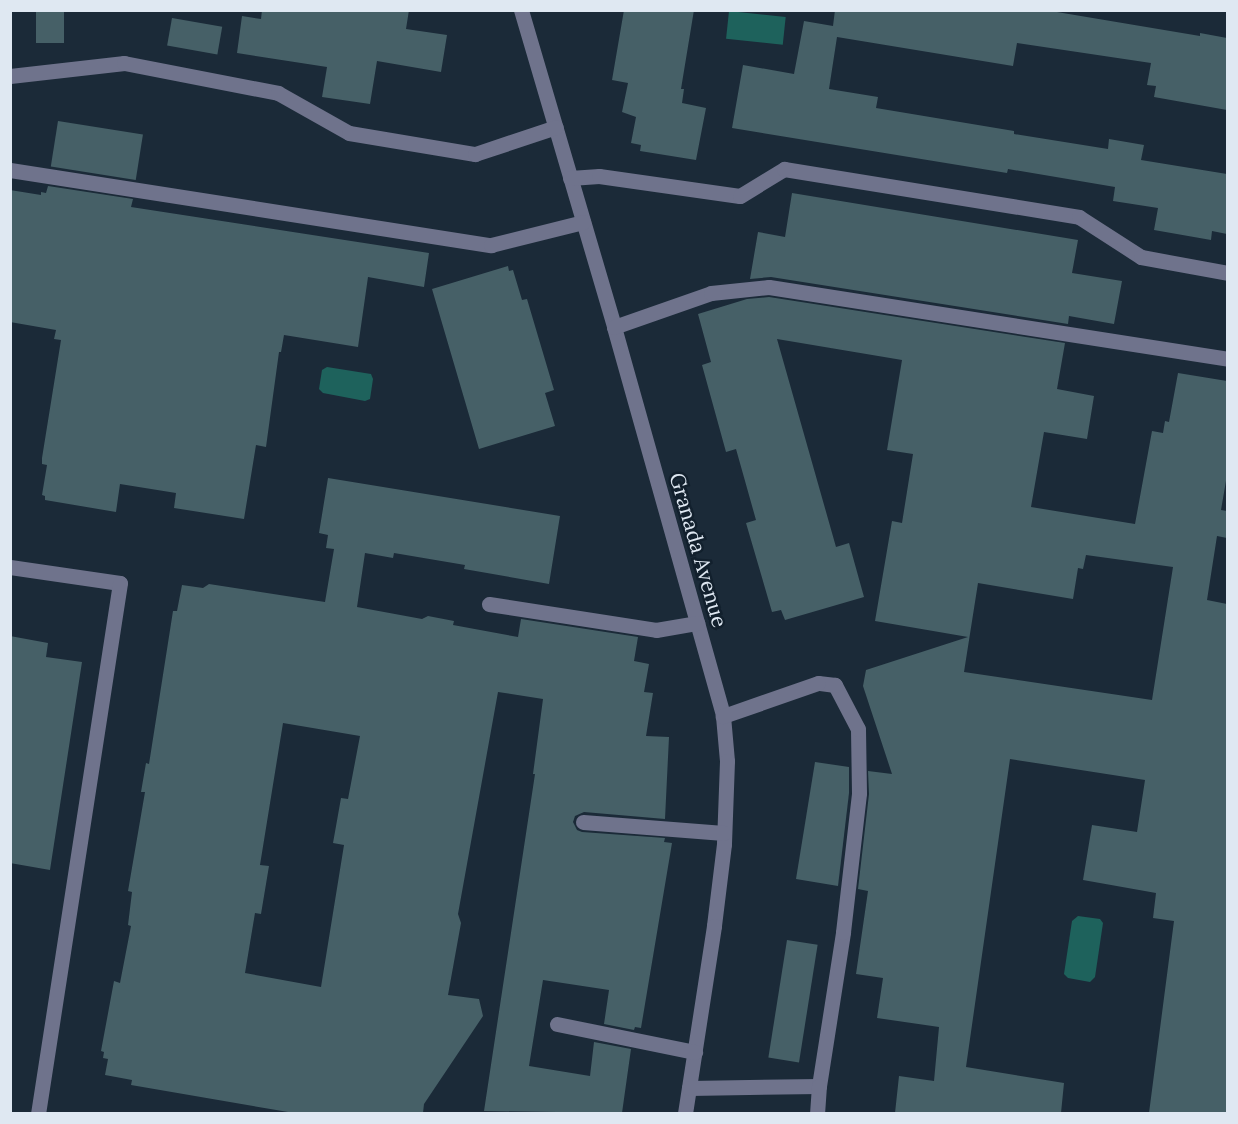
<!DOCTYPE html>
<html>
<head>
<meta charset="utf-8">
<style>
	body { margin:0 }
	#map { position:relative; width:1238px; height:1124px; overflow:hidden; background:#1b2a38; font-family:Lora,serif }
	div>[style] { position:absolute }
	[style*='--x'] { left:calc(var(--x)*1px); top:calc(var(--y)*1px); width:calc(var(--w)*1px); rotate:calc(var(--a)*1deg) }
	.water>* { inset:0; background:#1e625c; transform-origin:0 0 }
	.building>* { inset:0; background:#466067; transform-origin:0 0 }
	.minor>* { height:15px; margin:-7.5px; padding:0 7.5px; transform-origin:7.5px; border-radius:7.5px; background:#6f738c }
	span { translate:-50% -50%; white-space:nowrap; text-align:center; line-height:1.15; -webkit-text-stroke:5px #12202d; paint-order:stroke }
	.street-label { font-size:21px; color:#dfe8f2 }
	.frame { position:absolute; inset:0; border:12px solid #dfe8f2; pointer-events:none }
</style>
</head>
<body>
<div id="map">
	<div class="water">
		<i style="left:729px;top:11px;width:57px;height:28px;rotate:6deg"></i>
		<i style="clip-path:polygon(327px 367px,371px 374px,373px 379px,370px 399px,365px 401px,323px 393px,319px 389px,322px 370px)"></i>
		<i style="clip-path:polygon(1078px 916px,1100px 919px,1103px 923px,1095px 977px,1090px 982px,1068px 978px,1064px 974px,1072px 921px)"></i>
	</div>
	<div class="building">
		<i style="left:36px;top:10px;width:28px;height:33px"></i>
		<i style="clip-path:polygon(262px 10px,409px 10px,406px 29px,447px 35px,441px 72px,377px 61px,370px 104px,322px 97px,327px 67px,237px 53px,242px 16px,261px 19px)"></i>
		<i style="clip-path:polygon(624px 10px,694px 10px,681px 89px,684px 89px,682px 103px,706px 108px,696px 160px,640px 151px,641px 145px,631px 143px,636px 117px,622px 112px,628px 83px,612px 80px)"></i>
		<i style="clip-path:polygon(835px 10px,1045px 10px,1200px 36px,1200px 33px,1227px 38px,1227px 110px,1154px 97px,1156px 86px,1147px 85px,1151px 63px,1017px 43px,1013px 66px,837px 37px,829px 89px,878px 97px,876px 108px,1014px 131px,1014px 134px,1108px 149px,1109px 139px,1144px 145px,1141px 160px,1227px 174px,1227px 234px,1212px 231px,1211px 240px,1154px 230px,1158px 208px,1113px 201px,1115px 187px,1008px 169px,1007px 173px,732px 128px,743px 65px,794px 74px,804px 21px,833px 26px)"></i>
		<i style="left:172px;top:18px;width:51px;height:28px;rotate:10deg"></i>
		<i style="left:58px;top:121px;width:86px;height:46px;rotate:9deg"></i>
		<i style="clip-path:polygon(48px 186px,133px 199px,131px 207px,429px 253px,424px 287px,368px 277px,358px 347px,284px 335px,281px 352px,279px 352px,266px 447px,256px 445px,244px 519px,174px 508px,176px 493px,120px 484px,116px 512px,45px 500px,45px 496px,42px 495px,47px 465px,42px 464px,42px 458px,61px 340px,54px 339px,56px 330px,10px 322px,10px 190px,41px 195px,41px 192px,46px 193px)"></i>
		<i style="clip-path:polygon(792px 193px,1078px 240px,1072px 273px,1122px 281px,1114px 324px,1069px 316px,1068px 324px,771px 277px,750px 279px,758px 232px,785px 237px)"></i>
		<i style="clip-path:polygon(508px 266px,509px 271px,513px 270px,522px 300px,527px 299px,554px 390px,545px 393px,555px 426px,479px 449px,432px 289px)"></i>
		<i style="clip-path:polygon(evenodd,769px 297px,1065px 343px,1057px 389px,1094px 396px,1087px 439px,1044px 432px,1031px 507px,1135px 524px,1152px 431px,1163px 433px,1165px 421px,1169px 422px,1178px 373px,1227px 381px,1227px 475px,1221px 510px,1227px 511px,1227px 538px,1217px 536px,1207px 600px,1227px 604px,1227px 1113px,1149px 1113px,1174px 921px,1153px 918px,1156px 893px,1083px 880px,1092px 825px,1137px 832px,1145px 780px,1010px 759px,966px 1067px,1064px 1083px,1061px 1113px,895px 1113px,899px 1076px,934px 1081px,939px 1027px,877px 1018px,883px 978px,856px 974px,868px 891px,858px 889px,869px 794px,868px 771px,892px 774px,863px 686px,866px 670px,968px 637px,875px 621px,892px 521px,902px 523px,913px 454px,887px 450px,902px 360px,777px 339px,836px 547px,849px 543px,864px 597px,785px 620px,781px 610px,772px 612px,746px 523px,756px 520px,736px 449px,726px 452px,702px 365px,711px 362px,698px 314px,747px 299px,769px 297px,1086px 555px,1173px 567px,1152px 700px,964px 672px,978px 583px,1073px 599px,1078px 568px,1083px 569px,1086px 555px)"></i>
		<i style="clip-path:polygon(evenodd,328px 478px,560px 516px,549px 584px,464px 569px,465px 565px,394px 553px,393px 558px,365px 553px,357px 607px,422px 619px,428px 616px,454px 621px,453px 625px,518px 637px,521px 619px,638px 637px,634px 661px,649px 664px,644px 692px,653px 693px,646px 736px,669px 737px,665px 819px,584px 812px,575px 816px,573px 822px,577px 830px,582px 832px,665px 838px,664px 842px,672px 843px,641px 1028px,635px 1027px,634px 1030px,604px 1024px,609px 990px,543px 980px,529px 1066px,590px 1076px,594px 1042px,631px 1049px,622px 1113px,484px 1111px,535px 774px,533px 774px,543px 699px,498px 692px,458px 914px,461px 923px,448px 995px,479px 999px,483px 1016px,424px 1104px,423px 1113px,294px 1113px,131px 1085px,132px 1080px,105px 1075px,108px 1059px,103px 1058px,104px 1052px,101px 1051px,114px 981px,120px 983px,131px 926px,128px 925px,132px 892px,128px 891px,145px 792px,141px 792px,146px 763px,149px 764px,173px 611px,177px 611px,182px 585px,203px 588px,209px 584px,325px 602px,334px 549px,326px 548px,328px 535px,319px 533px,328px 478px,283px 723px,360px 736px,348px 799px,341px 798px,333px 843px,344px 845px,321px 987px,245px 973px,255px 913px,261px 914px,269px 866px,260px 865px,283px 723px)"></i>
		<i style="clip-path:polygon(10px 636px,48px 643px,46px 657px,82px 662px,50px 870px,10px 863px)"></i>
		<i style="clip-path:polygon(815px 762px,849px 767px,849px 793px,838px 886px,796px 879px)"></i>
		<i style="left:787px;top:940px;width:31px;height:119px;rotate:9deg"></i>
	</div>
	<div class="minor">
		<i style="--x:521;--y:10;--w:330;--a:73.6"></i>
		<i style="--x:614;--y:327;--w:404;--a:74.3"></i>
		<i style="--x:723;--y:716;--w:45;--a:84.9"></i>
		<i style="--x:727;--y:761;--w:83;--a:92.1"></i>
		<i style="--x:724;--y:844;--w:83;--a:97"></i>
		<i style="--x:714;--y:926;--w:190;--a:98.8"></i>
		<i style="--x:10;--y:76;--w:115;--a:-6.5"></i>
		<i style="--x:124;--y:63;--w:157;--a:11"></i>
		<i style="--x:278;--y:93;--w:81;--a:29.4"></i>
		<i style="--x:349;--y:133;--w:128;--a:9.5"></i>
		<i style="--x:475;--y:154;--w:85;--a:-18.4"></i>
		<i style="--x:10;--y:170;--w:487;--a:8.9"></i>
		<i style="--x:491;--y:245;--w:95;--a:-14"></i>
		<i style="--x:570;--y:178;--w:29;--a:-4"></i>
		<i style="--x:599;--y:176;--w:142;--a:8.1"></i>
		<i style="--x:740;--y:196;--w:52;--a:-31.5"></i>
		<i style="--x:784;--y:169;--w:299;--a:9.2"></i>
		<i style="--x:1079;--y:217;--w:74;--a:32.8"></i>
		<i style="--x:1141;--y:257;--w:88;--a:10.4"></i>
		<i style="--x:614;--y:327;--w:103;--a:-19.3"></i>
		<i style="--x:711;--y:293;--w:58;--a:-5.9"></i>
		<i style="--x:769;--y:287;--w:465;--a:8.9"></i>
		<i style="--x:10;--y:567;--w:111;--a:8.3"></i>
		<i style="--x:120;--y:583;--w:537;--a:98.78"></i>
		<i style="--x:489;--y:604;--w:169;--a:8.8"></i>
		<i style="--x:656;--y:630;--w:42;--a:-9.7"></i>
		<i style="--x:583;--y:822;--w:141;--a:4.5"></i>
		<i style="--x:557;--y:1024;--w:141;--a:11.5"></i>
		<i style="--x:689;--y:1088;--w:130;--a:-0.9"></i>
		<i style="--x:819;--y:1086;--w:156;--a:-81.1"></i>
		<i style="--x:843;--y:932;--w:140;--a:-83.4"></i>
		<i style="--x:859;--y:793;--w:64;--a:-90.9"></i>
		<i style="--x:858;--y:729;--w:50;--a:-117.6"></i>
		<i style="--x:835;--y:685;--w:17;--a:-173"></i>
		<i style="--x:818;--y:683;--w:101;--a:160.8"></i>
		<i style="--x:817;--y:1114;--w:28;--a:-86"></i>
	</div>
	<div class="street-label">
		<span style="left:698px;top:550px;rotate:74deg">Granada Avenue</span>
	</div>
	<div class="frame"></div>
</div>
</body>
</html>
